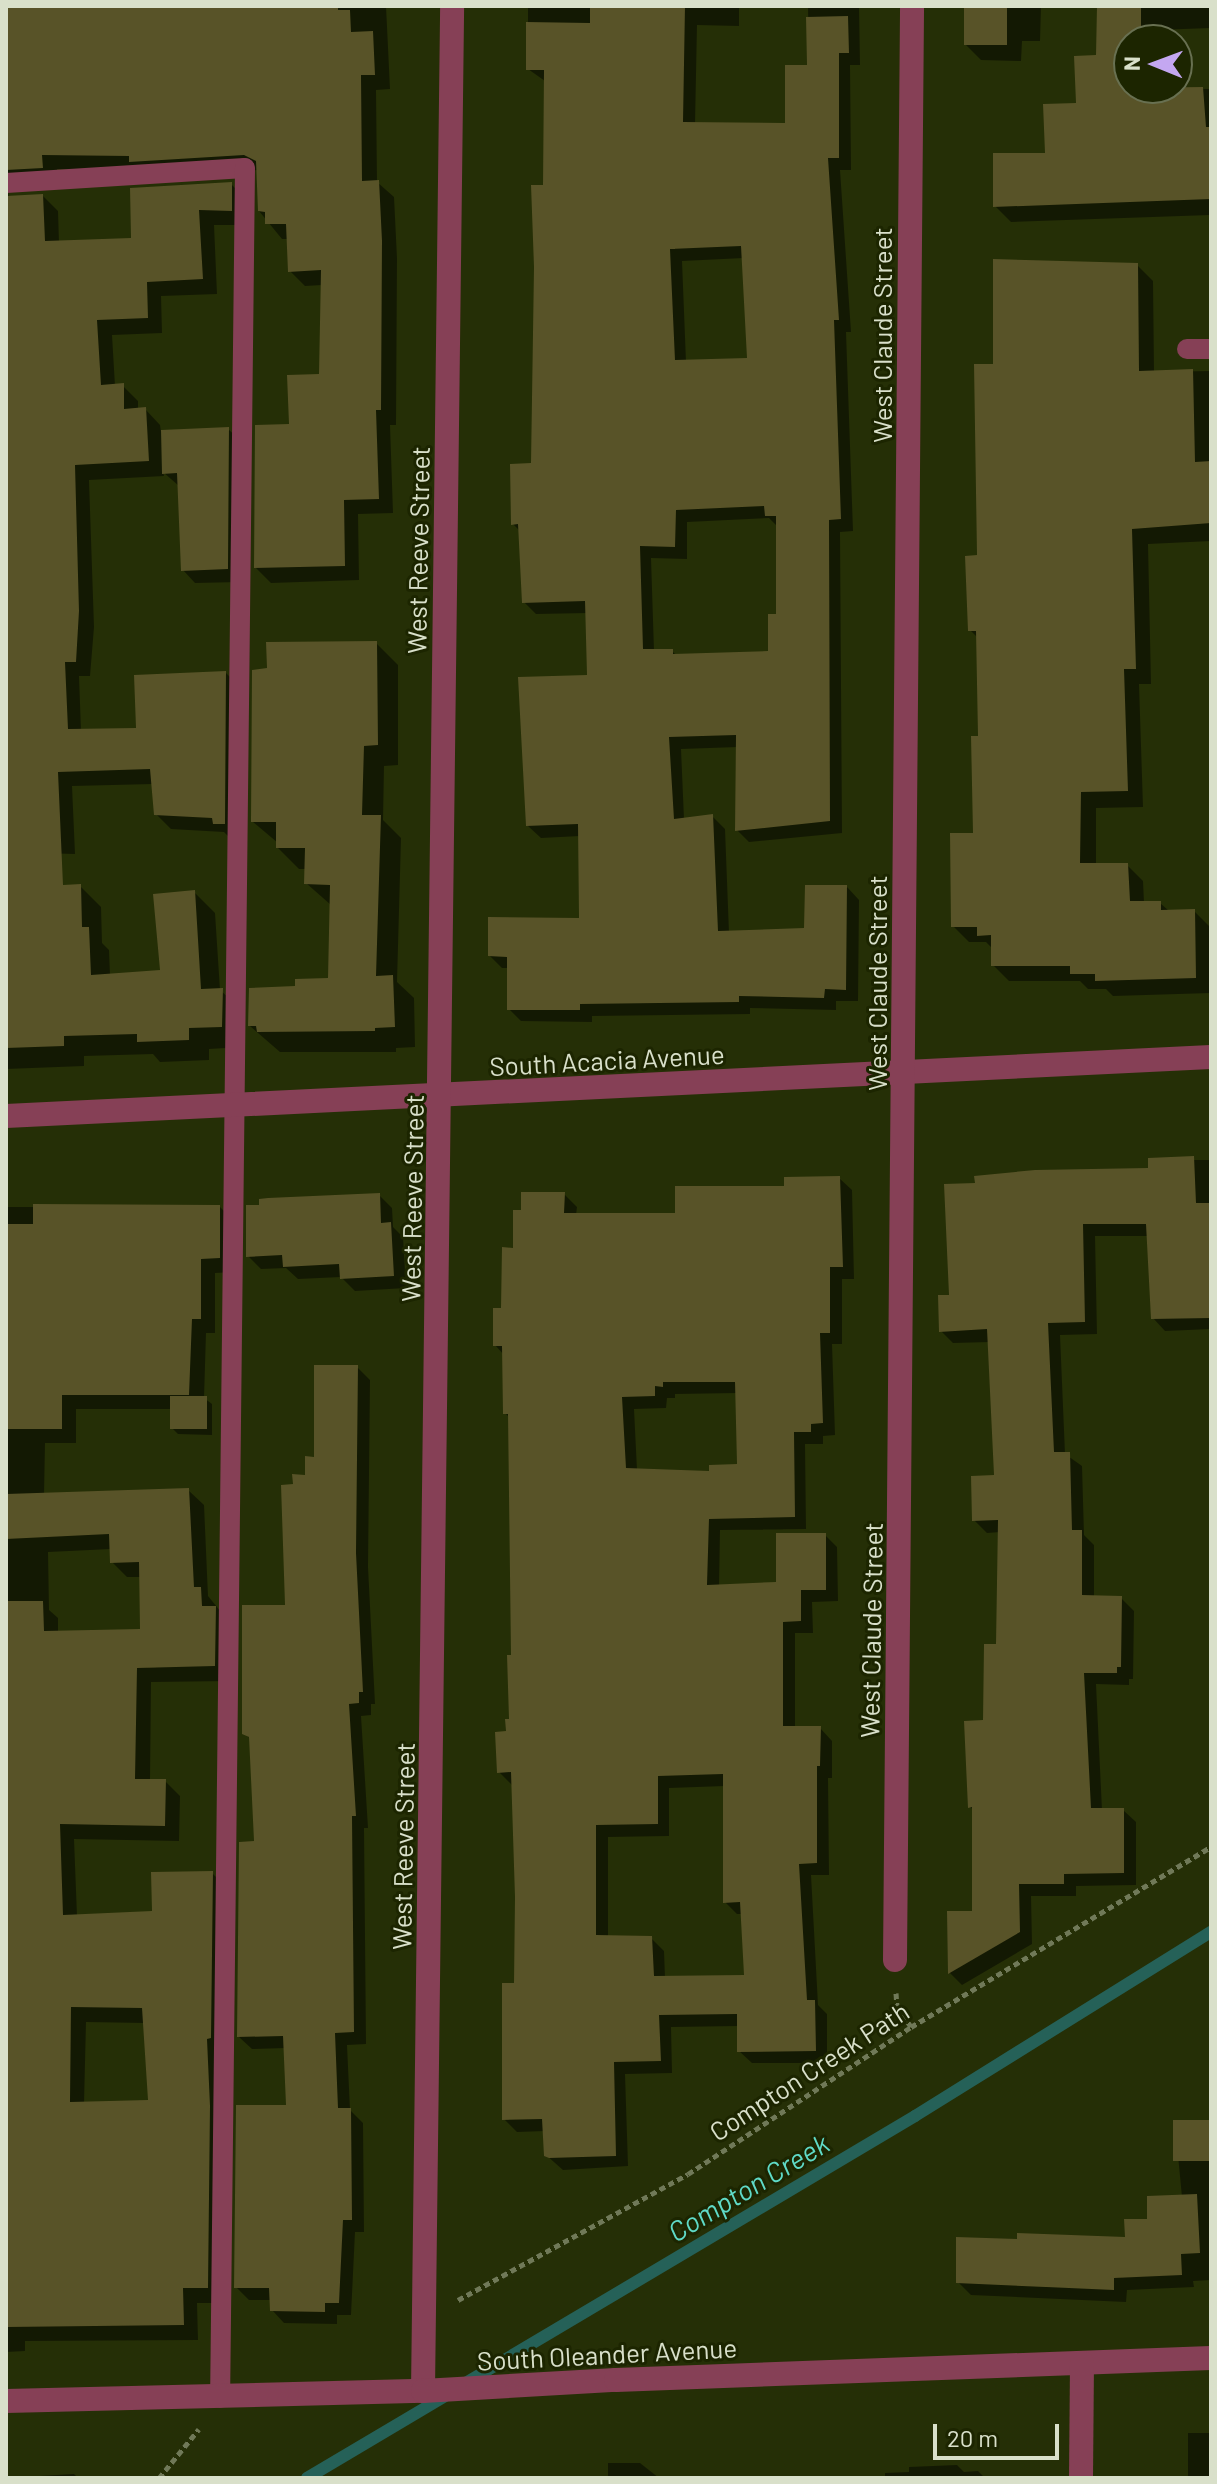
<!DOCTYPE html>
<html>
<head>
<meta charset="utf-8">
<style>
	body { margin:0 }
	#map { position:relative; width:1217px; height:2484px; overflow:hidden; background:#252f06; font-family:Barlow,sans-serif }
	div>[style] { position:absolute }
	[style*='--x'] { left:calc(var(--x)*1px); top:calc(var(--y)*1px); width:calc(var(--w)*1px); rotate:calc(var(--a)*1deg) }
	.shadow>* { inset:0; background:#0007; transform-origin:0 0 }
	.stream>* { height:12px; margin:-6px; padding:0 6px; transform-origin:6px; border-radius:6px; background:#256158 }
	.building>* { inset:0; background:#585328; transform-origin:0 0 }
	.path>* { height:5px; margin-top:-2.5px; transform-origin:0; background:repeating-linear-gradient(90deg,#707958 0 6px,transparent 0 10px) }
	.service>* { height:20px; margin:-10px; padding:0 10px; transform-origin:10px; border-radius:10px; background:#864056 }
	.minor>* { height:24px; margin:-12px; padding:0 12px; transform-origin:12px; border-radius:12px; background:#864056 }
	span { translate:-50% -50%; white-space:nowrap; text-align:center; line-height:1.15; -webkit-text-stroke:6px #1c2500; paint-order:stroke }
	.street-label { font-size:26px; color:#d9e0ca }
	.water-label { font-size:28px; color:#5fdac7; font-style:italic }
	.frame { position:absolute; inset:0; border:8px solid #d9e0ca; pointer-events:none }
	.north { position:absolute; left:1113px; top:24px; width:80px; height:80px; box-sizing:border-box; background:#1c2500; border:2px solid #687051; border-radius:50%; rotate:271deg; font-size:22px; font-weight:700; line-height:32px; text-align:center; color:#d9e0ca }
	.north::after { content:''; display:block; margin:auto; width:28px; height:36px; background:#c4a7f1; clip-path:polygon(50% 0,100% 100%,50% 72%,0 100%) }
	.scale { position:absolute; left:933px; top:2424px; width:126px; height:36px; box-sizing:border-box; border:4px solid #d9e0ca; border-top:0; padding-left:10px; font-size:24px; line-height:28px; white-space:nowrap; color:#d9e0ca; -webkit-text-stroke:6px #1c2500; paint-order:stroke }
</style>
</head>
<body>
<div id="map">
	<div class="shadow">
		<i style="clip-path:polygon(6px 6px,386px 6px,390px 89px,376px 90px,377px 182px,394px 197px,397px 258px,396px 425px,390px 425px,393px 513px,358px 514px,359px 580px,271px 583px,256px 568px,291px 426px,321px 376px,322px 285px,305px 286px,290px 271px,288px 239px,282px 239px,259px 211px,258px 170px,146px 177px,140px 170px,57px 169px,57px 182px,20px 185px,8px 193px,9px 197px,43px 196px,58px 211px,59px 243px,133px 240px,231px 184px,246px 199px,246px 225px,214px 225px,217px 294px,161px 296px,162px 333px,112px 335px,115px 386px,123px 386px,138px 401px,138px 410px,145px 409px,160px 425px,161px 432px,228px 429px,241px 441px,240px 582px,195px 583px,183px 570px,179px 486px,163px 472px,164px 476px,89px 480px,94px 627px,90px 676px,79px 676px,81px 731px,138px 730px,226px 673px,241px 688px,230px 838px,224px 832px,171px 829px,156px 814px,153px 784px,72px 786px,75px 854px,6px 852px)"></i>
		<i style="clip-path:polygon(evenodd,528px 6px,739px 6px,739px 26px,697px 25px,695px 124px,787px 125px,809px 67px,808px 6px,859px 6px,860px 65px,850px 65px,851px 170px,840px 170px,851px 332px,846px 332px,853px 531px,840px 532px,842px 833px,749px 842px,737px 830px,738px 747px,681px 749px,684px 819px,712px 816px,725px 829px,729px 933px,806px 930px,847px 887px,859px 900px,858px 1001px,836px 1001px,836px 1010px,750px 1008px,750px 1014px,592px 1016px,592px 1022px,521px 1021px,509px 1009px,509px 968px,502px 968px,490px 956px,581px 920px,580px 836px,541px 838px,528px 826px,589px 677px,588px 613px,536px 614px,524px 602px,520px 531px,513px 524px,533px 465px,545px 187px,545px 81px,528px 69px,528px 6px,744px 258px,749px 360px,686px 362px,682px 261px,744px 258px,528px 6px,769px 518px,778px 527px,778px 616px,770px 653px,676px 655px,672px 651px,654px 651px,651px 558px,687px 559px,687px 522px,769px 518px)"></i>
		<i style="clip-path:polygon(965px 6px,1041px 6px,1040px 41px,1022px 41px,1021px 61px,981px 60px,965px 44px)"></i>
		<i style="clip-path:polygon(1099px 6px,1211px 6px,1211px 28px,1156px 30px,1156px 40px,1129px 40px,1129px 88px,1211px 89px,1210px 215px,1011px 222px,995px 206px,1047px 155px,1078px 105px,1098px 57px)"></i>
		<i style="clip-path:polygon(1137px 265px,1153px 281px,1154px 372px,1211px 371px,1211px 541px,1148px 544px,1151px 684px,1139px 684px,1143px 807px,1096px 808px,1096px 865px,1127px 865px,1143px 881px,1144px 903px,1160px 903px,1169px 911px,1194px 911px,1210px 927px,1211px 993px,1113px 996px,1106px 989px,1088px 989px,1080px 981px,1009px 981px,993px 965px,993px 949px,986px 942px,969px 942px,953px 926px,975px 835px,980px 738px,978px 638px,970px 630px,995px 366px)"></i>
		<i style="clip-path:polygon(376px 643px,398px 665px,398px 765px,384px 766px,383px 820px,401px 838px,397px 982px,414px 998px,415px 1047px,396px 1048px,396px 1052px,280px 1052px,250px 1026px,298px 988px,330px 979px,331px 905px,306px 883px,307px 869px,299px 869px,278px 848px,278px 843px,253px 822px)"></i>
		<i style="clip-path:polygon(80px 886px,101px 907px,102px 943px,109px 950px,110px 975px,162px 972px,194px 892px,215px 913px,220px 990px,243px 1011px,243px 1047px,209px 1049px,209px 1060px,160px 1062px,153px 1054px,84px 1056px,84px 1066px,6px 1069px,6px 895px)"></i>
		<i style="clip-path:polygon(1150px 1160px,1211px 1160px,1211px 1329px,1165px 1331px,1153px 1318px,1148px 1236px,1095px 1236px,1097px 1334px,1060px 1335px,1065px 1454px,1082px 1466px,1084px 1535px,1094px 1545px,1094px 1597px,1121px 1598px,1134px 1611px,1133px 1679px,1129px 1679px,1129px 1685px,1096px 1684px,1102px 1810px,1123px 1810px,1136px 1822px,1136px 1885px,1076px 1886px,1076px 1896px,1031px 1896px,1032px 1944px,962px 1985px,950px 1973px,949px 1913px,974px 1913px,974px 1810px,970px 1807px,998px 1646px,1000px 1532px,987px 1533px,974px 1520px,996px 1477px,990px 1342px,953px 1343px,941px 1331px,951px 1297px,1150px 1170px)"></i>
		<i style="clip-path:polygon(evenodd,839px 1178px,852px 1190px,854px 1279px,842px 1279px,842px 1344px,832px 1344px,835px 1435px,823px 1436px,823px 1444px,805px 1444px,806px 1529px,720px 1530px,719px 1587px,778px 1584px,825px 1535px,837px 1547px,838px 1601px,812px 1602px,813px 1633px,795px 1633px,795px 1728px,820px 1728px,832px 1741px,832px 1778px,828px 1778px,829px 1875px,811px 1875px,818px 2005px,827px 2014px,827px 2063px,752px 2063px,739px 2051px,739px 2026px,671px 2027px,672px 2073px,625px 2074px,628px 2166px,563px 2170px,546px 2155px,545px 2131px,517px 2132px,504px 2119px,516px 1985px,517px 1897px,512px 1785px,499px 1772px,511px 1721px,513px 1657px,510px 1418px,505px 1413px,504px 1355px,495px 1345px,515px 1250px,564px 1194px,577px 1207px,576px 1215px,677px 1215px,839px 1178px,738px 1393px,739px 1466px,711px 1473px,637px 1470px,634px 1409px,666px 1408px,667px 1398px,675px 1398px,675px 1394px,738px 1393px,839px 1178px,725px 1786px,725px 1902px,737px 1914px,743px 1914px,746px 1977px,665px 1978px,664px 1951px,651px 1938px,608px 1937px,608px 1837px,669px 1836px,669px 1788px,725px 1786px)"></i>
		<i style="clip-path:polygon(379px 1195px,392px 1208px,393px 1227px,403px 1237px,406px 1288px,355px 1291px,341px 1277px,298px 1279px,286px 1268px,261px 1269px,248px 1256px)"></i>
		<i style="clip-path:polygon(evenodd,6px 1207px,220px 1207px,235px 1222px,234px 1272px,215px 1273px,215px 1333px,206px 1333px,204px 1398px,212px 1404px,212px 1435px,178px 1434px,172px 1428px,172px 1409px,76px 1409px,76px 1443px,45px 1443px,44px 1495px,188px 1490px,204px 1505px,208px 1596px,230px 1623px,230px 1681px,151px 1682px,150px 1781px,165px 1781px,180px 1796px,179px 1841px,74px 1839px,77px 1916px,154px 1913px,212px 1873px,227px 1888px,223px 2303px,197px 2303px,198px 2340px,25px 2341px,25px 2351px,6px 2352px,6px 1207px,111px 1549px,112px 1562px,127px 1577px,141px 1577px,142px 1631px,58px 1633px,58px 1618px,49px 1610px,48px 1552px,111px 1549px,6px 1207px,86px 2022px,145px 2023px,151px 2102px,84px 2104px,86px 2022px)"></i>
		<i style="clip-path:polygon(357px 1367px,370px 1380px,368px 1567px,375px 1704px,371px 1704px,371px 1715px,361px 1716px,368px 1828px,364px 1828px,366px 2044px,347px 2045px,350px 2110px,363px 2123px,364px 2232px,355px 2232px,351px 2315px,337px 2315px,337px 2324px,284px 2323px,272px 2310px,271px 2300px,249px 2300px,236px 2287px,289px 2107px,286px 2048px,252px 2049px,239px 2037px,256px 1843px,252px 1740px,244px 1733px,287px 1607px,295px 1486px,307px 1477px,316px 1459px)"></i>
		<i style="clip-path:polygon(1211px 2122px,1211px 2280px,1193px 2281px,1194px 2287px,1127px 2290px,1126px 2302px,971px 2295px,958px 2282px,1127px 2239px,1182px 2197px,1175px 2124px)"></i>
		<i style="left:1211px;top:2433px;width:45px;height:23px;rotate:90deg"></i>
		<i style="clip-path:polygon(608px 2463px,640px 2463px,659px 2478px,608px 2478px)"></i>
		<i style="clip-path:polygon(957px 2465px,964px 2472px,978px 2471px,985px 2478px,885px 2478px,885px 2473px,909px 2472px,909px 2467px)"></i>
		<i style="clip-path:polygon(74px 2474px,78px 2478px,6px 2478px)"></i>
	</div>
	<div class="stream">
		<i style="--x:464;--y:2384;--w:525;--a:-30.72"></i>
		<i style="--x:915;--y:2116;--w:349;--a:-31.9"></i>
		<i style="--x:307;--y:2478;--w:161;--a:-30.7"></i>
	</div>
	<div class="building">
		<i style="clip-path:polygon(6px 6px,338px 6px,338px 10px,350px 10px,351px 32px,373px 31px,375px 75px,361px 75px,362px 181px,379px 180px,382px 241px,381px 410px,376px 410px,379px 499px,344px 500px,345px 566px,254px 568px,255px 425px,289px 424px,287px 375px,319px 374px,321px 270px,288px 272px,286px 224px,265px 224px,265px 212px,258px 211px,256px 161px,244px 155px,129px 162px,129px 156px,42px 155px,43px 168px,6px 170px)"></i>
		<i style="clip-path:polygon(evenodd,590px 6px,685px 6px,683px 122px,785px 123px,785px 65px,807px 65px,806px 17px,848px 16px,849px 53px,839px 53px,839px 158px,828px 158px,839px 320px,834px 320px,841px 519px,829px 520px,830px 821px,735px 831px,736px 735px,669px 737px,674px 819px,713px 814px,718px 931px,804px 928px,805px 885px,847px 885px,846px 990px,825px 989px,824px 998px,739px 996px,739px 1002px,580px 1004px,580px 1010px,507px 1010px,507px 957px,488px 956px,488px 917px,579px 918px,578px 824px,526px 826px,518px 677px,587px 675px,585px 601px,522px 603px,518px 524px,511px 525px,510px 464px,531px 463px,534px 267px,531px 185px,543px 185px,544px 70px,526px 70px,526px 22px,590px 23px,590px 6px,741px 246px,747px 358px,675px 360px,670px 249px,741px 246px,590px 6px,764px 506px,765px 516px,776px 516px,776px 614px,768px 614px,768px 651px,673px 654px,673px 649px,643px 649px,640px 546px,675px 547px,676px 510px,764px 506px)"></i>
		<i style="left:964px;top:6px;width:43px;height:39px"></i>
		<i style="clip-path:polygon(1097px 6px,1141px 6px,1141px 40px,1129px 40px,1129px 88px,1203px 87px,1206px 127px,1211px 127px,1211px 199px,993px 207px,993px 153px,1045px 153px,1043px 104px,1076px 103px,1074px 56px,1096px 55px)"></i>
		<i style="clip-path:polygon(232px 182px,232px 211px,199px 210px,203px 279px,147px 282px,148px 318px,97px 320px,101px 385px,124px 383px,124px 409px,146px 407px,149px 461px,75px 465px,79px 611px,76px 662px,65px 662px,68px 729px,136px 728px,134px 675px,226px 671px,225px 824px,213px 824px,212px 818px,154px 815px,150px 769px,58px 772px,63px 885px,81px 884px,82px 927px,89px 927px,91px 975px,160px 970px,153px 894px,195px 890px,201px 989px,223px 988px,222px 1027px,189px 1028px,189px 1040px,137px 1042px,137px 1034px,64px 1036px,64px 1046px,6px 1048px,6px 196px,43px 194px,45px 241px,131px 238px,130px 188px)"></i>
		<i style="clip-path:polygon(993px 259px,1138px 263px,1139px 371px,1193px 369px,1195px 462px,1211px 461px,1211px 523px,1132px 529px,1136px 669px,1124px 669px,1128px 791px,1081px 792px,1080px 863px,1128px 863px,1130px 901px,1161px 901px,1161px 910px,1195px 909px,1196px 978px,1095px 981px,1095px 974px,1070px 974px,1070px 966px,991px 966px,991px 935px,977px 936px,977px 927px,951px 927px,950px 833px,973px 833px,971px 736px,978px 736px,976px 631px,968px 631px,965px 556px,977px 555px,974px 364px,993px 364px)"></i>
		<i style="clip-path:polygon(229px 427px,228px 569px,181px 571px,177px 473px,162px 474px,161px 430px)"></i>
		<i style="clip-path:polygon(377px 641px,378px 745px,364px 746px,362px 815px,381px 815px,376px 976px,393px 975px,395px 1027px,375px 1028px,375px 1031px,257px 1032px,256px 1026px,248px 1026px,249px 988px,295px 986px,295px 979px,328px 978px,330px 885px,304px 884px,305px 848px,276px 848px,276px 822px,251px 822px,252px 670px,267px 668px,266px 642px)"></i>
		<i style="clip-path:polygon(1194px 1156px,1196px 1203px,1211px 1203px,1211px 1318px,1151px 1319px,1146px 1224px,1083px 1224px,1085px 1322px,1048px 1323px,1054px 1452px,1070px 1452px,1072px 1530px,1082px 1530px,1082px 1595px,1122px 1596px,1121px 1667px,1117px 1667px,1117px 1673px,1084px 1673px,1091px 1808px,1124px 1808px,1124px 1873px,1064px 1874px,1064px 1884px,1019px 1884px,1020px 1932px,948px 1974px,947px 1911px,972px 1911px,972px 1807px,968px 1808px,964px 1721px,983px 1720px,984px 1644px,996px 1644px,998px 1520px,972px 1521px,971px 1476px,994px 1475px,987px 1329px,939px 1332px,938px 1295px,949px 1295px,944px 1184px,975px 1183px,974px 1176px,1035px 1170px,1148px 1168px,1148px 1158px)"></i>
		<i style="clip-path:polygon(evenodd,840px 1176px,843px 1267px,830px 1267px,830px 1333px,820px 1333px,823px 1423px,811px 1424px,811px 1432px,794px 1432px,795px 1517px,709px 1519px,707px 1585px,776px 1582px,776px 1533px,826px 1533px,826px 1590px,801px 1590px,801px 1621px,783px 1622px,783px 1726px,821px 1726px,820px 1766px,817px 1766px,817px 1863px,799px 1864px,807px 2000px,815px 2000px,816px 2051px,737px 2052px,737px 2014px,659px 2015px,661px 2061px,614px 2062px,616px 2156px,549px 2158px,544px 2156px,542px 2119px,502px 2120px,502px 1983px,514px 1983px,515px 1897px,511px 1772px,497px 1773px,495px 1732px,506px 1731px,505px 1719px,509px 1719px,507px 1655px,511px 1655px,508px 1414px,503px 1414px,502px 1346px,493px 1346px,493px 1308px,501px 1308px,502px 1247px,513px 1248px,513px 1210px,521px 1210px,521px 1192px,565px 1192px,564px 1213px,675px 1213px,675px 1186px,784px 1186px,784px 1177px,840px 1176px,663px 1382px,735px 1382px,737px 1464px,709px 1465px,709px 1471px,626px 1468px,622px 1397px,655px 1396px,655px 1386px,663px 1387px,663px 1382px,840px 1176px,723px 1774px,723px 1903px,740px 1902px,744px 1975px,654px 1976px,652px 1936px,596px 1935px,596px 1825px,658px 1824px,658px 1776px,723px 1774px)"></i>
		<i style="clip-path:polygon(380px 1193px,381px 1223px,391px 1222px,394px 1276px,340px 1279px,339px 1264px,283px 1267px,282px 1255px,246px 1257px,246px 1205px,259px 1205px,259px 1199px,268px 1198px)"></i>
		<i style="clip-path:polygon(33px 1204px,220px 1205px,220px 1258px,201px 1259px,201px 1319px,192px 1319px,189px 1395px,62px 1395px,62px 1429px,6px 1429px,6px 1224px,33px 1224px)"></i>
		<i style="clip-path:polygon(314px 1365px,358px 1365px,356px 1553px,363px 1692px,359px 1692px,359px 1703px,349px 1704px,356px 1816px,352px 1816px,354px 2032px,335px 2033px,338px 2108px,351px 2108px,352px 2220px,343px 2220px,339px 2303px,325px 2303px,325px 2312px,270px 2311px,269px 2288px,234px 2288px,236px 2105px,286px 2105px,283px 2036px,237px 2037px,239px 1842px,254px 1841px,249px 1737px,242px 1734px,242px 1605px,285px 1605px,281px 1485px,293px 1484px,292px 1474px,305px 1475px,305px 1456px,314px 1457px)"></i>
		<i style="left:207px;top:1396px;width:33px;height:37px;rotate:90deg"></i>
		<i style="clip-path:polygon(evenodd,189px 1488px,194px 1587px,201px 1587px,202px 1606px,216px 1606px,215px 1666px,137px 1668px,135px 1779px,166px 1779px,165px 1826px,60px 1824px,63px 1915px,152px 1911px,151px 1872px,213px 1871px,211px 2038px,207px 2039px,210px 2106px,208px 2288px,183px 2288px,184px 2325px,6px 2327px,6px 1601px,43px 1601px,44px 1631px,140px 1629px,139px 1562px,110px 1563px,109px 1534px,6px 1539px,6px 1494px,189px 1488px,71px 2007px,142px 2008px,148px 2100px,70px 2102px,71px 2007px)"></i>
		<i style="left:1211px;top:2120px;width:41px;height:38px;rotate:90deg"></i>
		<i style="clip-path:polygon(1197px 2194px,1200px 2253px,1181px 2254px,1182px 2275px,1114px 2278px,1114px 2290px,956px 2283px,956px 2237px,1017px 2239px,1017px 2233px,1125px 2237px,1124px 2219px,1147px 2219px,1147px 2196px)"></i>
	</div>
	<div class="path">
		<i style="--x:896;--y:1993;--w:13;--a:86"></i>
		<i style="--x:897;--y:2006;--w:25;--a:56"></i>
		<i style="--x:458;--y:2300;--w:262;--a:-28.7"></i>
		<i style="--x:688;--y:2174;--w:267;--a:-33.4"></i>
		<i style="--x:911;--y:2027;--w:350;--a:-31"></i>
		<i style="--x:159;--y:2478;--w:63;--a:-50.8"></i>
	</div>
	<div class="service">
		<i style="--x:6;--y:183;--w:239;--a:-3.6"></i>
		<i style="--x:245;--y:168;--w:2230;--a:90.64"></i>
		<i style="--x:1187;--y:349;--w:24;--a:0"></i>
	</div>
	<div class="minor">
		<i style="--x:6;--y:1116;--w:1206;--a:-2.8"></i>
		<i style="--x:895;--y:1960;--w:1954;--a:-89.5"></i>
		<i style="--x:423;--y:2391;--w:2385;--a:-89.3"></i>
		<i style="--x:6;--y:2401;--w:417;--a:-1.4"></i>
		<i style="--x:423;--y:2391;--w:193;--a:-3.3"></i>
		<i style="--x:616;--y:2380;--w:595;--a:-2.12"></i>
		<i style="--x:1081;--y:2478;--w:115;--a:-89.5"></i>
	</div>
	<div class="street-label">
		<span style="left:882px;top:335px;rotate:-90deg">West Claude Street</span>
		<span style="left:418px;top:550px;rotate:-89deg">West Reeve Street</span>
		<span style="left:877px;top:983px;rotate:-90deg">West Claude Street</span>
		<span style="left:607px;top:1060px;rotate:-3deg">South Acacia Avenue</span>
		<span style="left:412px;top:1198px;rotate:-89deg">West Reeve Street</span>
		<span style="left:871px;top:1630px;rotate:-89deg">West Claude Street</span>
		<span style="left:403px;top:1846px;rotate:-89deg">West Reeve Street</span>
		<span style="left:809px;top:2071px;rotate:-33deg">Compton Creek Path</span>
		<span style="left:607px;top:2354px;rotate:-3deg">South Oleander Avenue</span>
	</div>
	<div class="water-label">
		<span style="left:748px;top:2187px;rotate:-31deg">Compton Creek</span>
	</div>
	<div class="frame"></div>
	<div class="north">N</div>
	<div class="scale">20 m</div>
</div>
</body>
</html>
